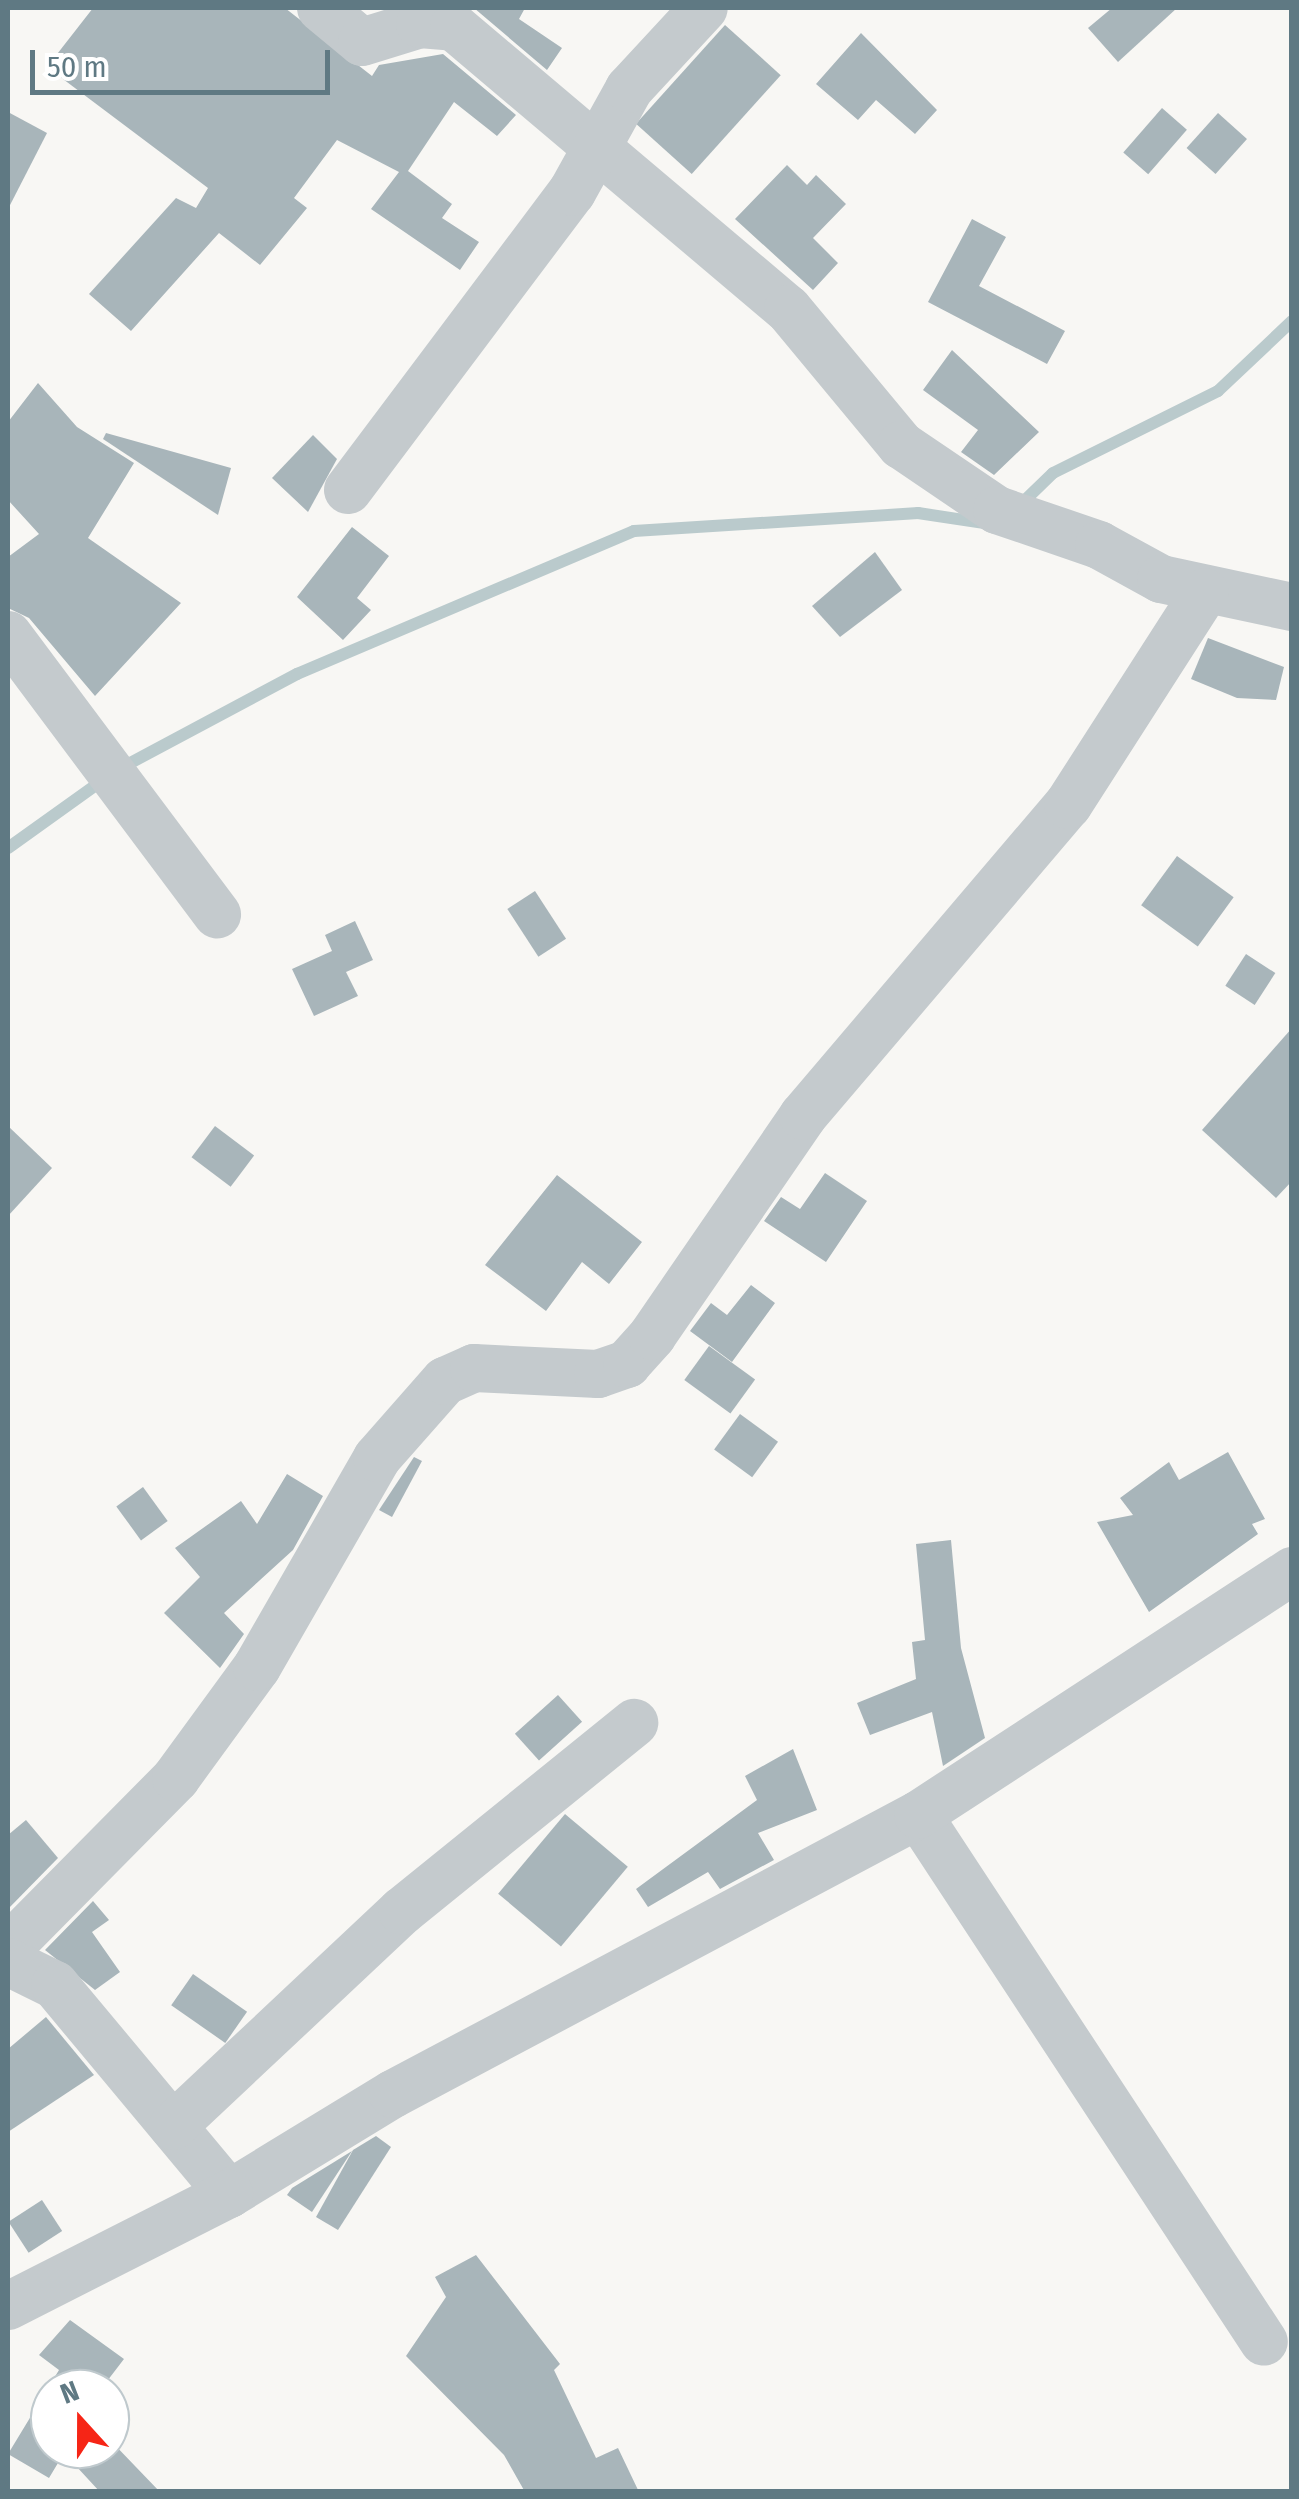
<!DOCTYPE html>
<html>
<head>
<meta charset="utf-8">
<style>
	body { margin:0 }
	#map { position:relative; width:1299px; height:2499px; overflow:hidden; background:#f8f7f4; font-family:"Fira Sans Condensed",sans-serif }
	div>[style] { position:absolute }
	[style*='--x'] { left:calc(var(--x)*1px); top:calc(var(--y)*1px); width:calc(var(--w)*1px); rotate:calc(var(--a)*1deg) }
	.stream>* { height:12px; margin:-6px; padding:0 6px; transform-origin:6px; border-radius:6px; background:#bacacc }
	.building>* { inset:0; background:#a8b5ba; transform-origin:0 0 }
	.street>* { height:48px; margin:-24px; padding:0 24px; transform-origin:24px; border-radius:24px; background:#c4cacd }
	span { translate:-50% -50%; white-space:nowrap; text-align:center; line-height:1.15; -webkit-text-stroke:10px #fff; paint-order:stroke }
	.frame { position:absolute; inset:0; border:10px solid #5f7983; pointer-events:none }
	.north { position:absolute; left:30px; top:2369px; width:100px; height:100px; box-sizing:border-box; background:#fff; border:2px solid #bfc9cd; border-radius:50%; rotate:339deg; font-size:28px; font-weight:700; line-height:40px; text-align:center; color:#5f7983 }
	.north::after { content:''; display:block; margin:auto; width:35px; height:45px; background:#f62516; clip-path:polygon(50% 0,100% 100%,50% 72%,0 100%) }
	.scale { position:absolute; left:30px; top:50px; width:300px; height:45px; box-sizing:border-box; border:5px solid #5f7983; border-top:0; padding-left:12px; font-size:30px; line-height:35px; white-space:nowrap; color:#5f7983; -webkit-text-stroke:8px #fff; paint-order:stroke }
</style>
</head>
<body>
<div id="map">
	<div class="stream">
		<i style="--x:1019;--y:506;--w:47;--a:-44.1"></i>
		<i style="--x:1053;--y:473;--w:184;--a:-26.4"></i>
		<i style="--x:1218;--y:391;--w:102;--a:-43.4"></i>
		<i style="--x:119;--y:769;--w:202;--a:-28.1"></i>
		<i style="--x:297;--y:674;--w:366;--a:-23"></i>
		<i style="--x:634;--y:531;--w:285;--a:-3.6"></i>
		<i style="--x:918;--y:513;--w:74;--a:8.6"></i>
		<i style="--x:8;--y:848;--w:117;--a:-35.6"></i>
	</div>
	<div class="building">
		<i style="clip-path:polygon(93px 8px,285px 8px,372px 76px,379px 65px,443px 54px,516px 115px,497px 136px,454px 102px,408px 171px,452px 204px,442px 218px,479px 242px,460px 270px,371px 209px,399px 172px,337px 140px,294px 198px,307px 208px,260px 265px,219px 233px,131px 331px,89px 294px,176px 198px,196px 208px,208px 188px,47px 67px)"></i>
		<i style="clip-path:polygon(474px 8px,525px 8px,519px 19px,562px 48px,547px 70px)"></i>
		<i style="clip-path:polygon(1112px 8px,1177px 8px,1118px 62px,1088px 28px)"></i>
		<i style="left:725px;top:25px;width:75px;height:133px;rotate:42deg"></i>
		<i style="clip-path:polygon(861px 33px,937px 110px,915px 134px,876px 100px,858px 120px,816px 84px)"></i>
		<i style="left:1162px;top:108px;width:33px;height:59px;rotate:41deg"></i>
		<i style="clip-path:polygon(8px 112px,47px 133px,8px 209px)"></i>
		<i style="left:1218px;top:113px;width:39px;height:47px;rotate:42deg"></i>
		<i style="clip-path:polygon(787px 165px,807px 185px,816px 175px,846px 204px,813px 238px,838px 263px,813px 290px,735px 219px)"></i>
		<i style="clip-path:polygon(972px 219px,1006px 237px,979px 286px,1065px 331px,1047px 364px,928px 302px)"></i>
		<i style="clip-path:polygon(952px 350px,1039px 432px,994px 475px,961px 452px,978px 430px,923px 390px)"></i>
		<i style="clip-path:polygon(38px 383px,77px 427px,134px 463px,88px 538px,181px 603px,95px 696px,29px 618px,8px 608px,8px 557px,39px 534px,8px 500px,8px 422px)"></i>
		<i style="clip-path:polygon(106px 433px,231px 468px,218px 515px,103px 439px)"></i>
		<i style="clip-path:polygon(313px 435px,337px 459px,308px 512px,272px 478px)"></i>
		<i style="clip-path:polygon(352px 527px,389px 556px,357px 598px,371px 610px,343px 640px,297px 597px)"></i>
		<i style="clip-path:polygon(875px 552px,902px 590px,840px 637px,812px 606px)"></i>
		<i style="clip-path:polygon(1208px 638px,1284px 667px,1276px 700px,1237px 698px,1191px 679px)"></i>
		<i style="left:1177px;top:856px;width:70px;height:61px;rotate:36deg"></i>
		<i style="left:535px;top:891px;width:57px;height:33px;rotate:57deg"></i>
		<i style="clip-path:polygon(355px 921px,373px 960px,346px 972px,358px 996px,314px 1016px,292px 969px,332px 951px,325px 935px)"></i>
		<i style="left:1246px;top:954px;width:35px;height:38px;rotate:33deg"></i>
		<i style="clip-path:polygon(1292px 1028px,1292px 1181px,1276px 1198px,1202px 1130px)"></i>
		<i style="clip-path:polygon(8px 1126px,52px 1168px,8px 1216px)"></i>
		<i style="left:215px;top:1126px;width:49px;height:39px;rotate:37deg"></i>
		<i style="clip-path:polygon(825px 1173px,867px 1201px,826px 1262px,764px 1221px,781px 1197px,800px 1209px)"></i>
		<i style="clip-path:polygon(557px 1175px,642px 1242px,609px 1284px,582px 1262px,546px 1311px,485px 1265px)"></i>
		<i style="clip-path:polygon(751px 1285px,775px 1303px,732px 1362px,690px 1331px,711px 1303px,727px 1315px)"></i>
		<i style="left:709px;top:1346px;width:57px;height:42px;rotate:36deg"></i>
		<i style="left:740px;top:1414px;width:47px;height:44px;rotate:36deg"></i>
		<i style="clip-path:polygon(1228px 1452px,1265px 1519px,1252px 1524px,1258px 1534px,1149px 1612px,1097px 1522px,1133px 1515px,1120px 1498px,1169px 1462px,1179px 1480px)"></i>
		<i style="clip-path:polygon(414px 1457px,422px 1461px,392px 1517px,379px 1510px)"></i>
		<i style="clip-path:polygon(287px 1474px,323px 1496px,293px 1550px,224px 1613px,244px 1634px,220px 1668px,164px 1613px,200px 1577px,175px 1548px,241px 1501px,257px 1524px)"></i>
		<i style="left:143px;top:1487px;width:42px;height:33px;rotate:54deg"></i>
		<i style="clip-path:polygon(951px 1540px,961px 1648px,985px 1738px,943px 1766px,932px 1712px,870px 1735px,857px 1703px,916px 1679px,912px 1642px,925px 1640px,916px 1544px)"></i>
		<i style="left:558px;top:1695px;width:36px;height:58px;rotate:48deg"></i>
		<i style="clip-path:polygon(793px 1749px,817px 1810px,758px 1833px,774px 1860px,720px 1889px,708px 1872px,648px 1907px,636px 1889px,757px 1800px,745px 1776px)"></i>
		<i style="left:565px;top:1814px;width:82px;height:104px;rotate:40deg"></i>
		<i style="clip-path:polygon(26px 1820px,58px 1858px,8px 1909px,8px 1835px)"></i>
		<i style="clip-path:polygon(93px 1901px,109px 1920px,92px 1932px,120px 1972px,95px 1990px,45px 1950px)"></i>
		<i style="left:193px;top:1974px;width:66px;height:38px;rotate:35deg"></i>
		<i style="clip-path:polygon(46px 2017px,94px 2075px,8px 2132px,8px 2049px)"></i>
		<i style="clip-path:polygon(376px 2136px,391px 2147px,338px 2230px,316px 2217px,353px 2150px)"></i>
		<i style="clip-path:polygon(352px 2151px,312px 2212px,287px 2195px,292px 2188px)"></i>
		<i style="left:42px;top:2200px;width:37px;height:40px;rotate:57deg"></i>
		<i style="clip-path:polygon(476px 2255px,560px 2364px,554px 2370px,596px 2458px,618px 2448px,639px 2492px,525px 2492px,504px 2455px,406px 2356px,446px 2297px,435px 2277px)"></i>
		<i style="clip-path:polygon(70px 2320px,124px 2359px,101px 2389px,50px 2389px,50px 2449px,110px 2449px,110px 2440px,160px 2492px,100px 2492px,64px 2453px,49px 2478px,8px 2454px,59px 2370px,39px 2355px)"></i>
	</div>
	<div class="street">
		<i style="--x:321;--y:8;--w:53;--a:39.7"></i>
		<i style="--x:362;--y:42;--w:61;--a:-17.2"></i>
		<i style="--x:420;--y:24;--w:34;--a:5"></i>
		<i style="--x:454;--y:27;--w:437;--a:40.2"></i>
		<i style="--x:788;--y:309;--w:177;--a:50.3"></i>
		<i style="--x:901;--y:445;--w:116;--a:34.1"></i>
		<i style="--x:997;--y:510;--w:108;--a:18.9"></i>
		<i style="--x:1099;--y:545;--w:71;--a:28.7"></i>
		<i style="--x:1161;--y:579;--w:134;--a:12.1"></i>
		<i style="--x:348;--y:490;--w:373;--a:-53.1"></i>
		<i style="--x:572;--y:192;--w:118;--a:-61"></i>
		<i style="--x:629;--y:89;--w:110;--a:-47.2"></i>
		<i style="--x:8;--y:635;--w:349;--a:53.2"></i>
		<i style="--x:918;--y:1815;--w:630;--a:56.71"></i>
		<i style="--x:8;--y:1948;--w:239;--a:-45.3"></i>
		<i style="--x:176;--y:1778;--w:137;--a:-53.9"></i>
		<i style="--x:257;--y:1667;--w:241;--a:-60.1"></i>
		<i style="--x:377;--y:1458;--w:103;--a:-48.6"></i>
		<i style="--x:445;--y:1381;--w:32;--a:-24"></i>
		<i style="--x:474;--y:1368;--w:124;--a:2.8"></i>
		<i style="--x:598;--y:1374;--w:31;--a:-19"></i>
		<i style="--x:627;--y:1364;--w:38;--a:-48"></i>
		<i style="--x:652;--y:1336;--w:267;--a:-55.5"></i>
		<i style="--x:803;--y:1116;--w:409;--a:-49.6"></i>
		<i style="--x:1068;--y:805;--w:253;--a:-57.3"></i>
		<i style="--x:8;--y:1962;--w:52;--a:26.1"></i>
		<i style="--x:55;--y:1985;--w:272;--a:50.2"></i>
		<i style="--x:229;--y:2194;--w:192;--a:-31.4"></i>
		<i style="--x:393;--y:2094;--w:595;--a:-27.99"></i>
		<i style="--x:918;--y:1815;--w:447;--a:-33.1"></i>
		<i style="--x:173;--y:2126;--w:314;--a:-43.2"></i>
		<i style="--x:402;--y:1911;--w:299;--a:-39"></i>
		<i style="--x:8;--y:2306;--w:248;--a:-26.9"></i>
	</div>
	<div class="frame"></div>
	<div class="north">N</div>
	<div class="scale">50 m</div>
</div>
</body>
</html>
